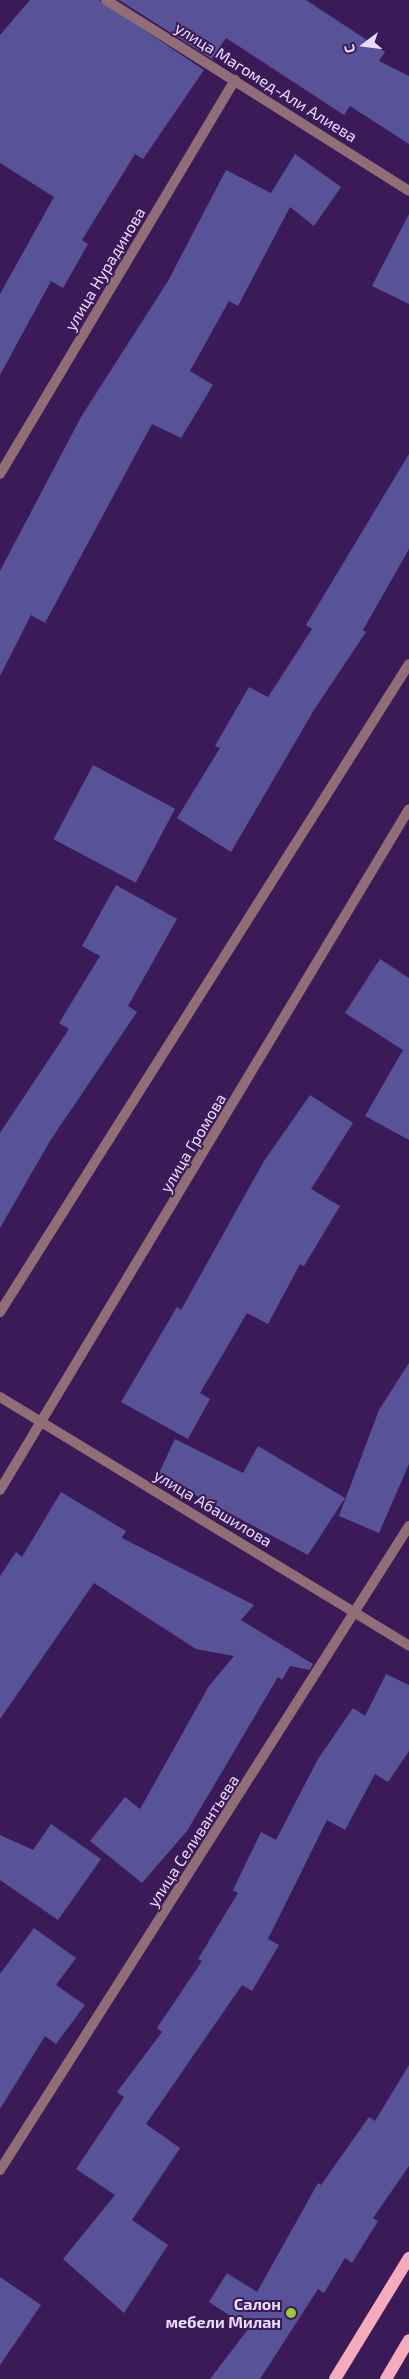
<!DOCTYPE html>
<html>
<head>
<meta charset="utf-8">
<style>
	body { margin:0 }
	#map { position:relative; width:409px; height:2379px; overflow:hidden; background:#3a1b57; font-family:"Exo 2",sans-serif }
	div>[style] { position:absolute }
	[style*='--x'] { left:calc(var(--x)*1px); top:calc(var(--y)*1px); width:calc(var(--w)*1px); rotate:calc(var(--a)*1deg) }
	.building>* { inset:0; background:#585398; transform-origin:0 0 }
	.minor>* { height:10px; margin:-5px; padding:0 5px; transform-origin:5px; border-radius:5px; background:#916d75 }
	.primary>* { height:12px; margin:-6px; padding:0 6px; transform-origin:6px; border-radius:6px; background:#f5abbb }
	.dots>* { width:14px; height:14px; translate:-50% -50%; box-sizing:border-box; border:2px solid #3a1b57; border-radius:50% }
	span { translate:-50% -50%; white-space:nowrap; text-align:center; line-height:1.15; -webkit-text-stroke:4px #3a1b57; paint-order:stroke }
	.street-label { font-size:16px; color:#e9dcfa }
	.poi-label { font-size:16px; color:#e9dcfa; font-weight:700 }
	.right { translate:-100% -50%; text-align:right }
	.north { position:absolute; left:339px; top:20px; width:50px; height:50px; -webkit-text-stroke:4px #3a1b57; paint-order:stroke; rotate:255deg; font-size:14px; font-weight:700; line-height:20px; text-align:center; color:#e9dcfa }
	.north::after { content:''; display:block; margin:auto; width:18px; height:22px; background:#e9dcfa; clip-path:polygon(50% 0,100% 100%,50% 72%,0 100%) }
</style>
</head>
<body>
<div id="map">
	<div class="building">
		<i style="clip-path:polygon(30px 0,99px 0,204px 70px,143px 159px,135px 154px,82px 240px,88px 244px,63px 288px,51px 281px,0 375px,0 294px,54px 197px,0 163px,0 35px)"></i>
		<i style="clip-path:polygon(119px 0,306px 0,385px 52px,379px 61px,409px 76px,409px 144px,350px 106px,344px 115px,226px 38px,212px 59px)"></i>
		<i style="clip-path:polygon(295px 154px,341px 187px,314px 226px,290px 207px,238px 306px,229px 301px,190px 371px,213px 385px,181px 438px,152px 424px,45px 623px,31px 615px,0 676px,0 571px,81px 417px,168px 281px,226px 170px,271px 193px)"></i>
		<i style="clip-path:polygon(409px 214px,409px 304px,372px 286px)"></i>
		<i style="clip-path:polygon(409px 454px,409px 549px,363px 630px,366px 632px,314px 710px,231px 852px,177px 818px,220px 748px,215px 746px,249px 687px,268px 697px,312px 629px,306px 625px)"></i>
		<i style="left:93px;top:765px;width:93px;height:84px;rotate:28deg"></i>
		<i style="clip-path:polygon(116px 885px,177px 919px,128px 1006px,137px 1012px,50px 1141px,0 1228px,0 1133px,69px 1029px,59px 1023px,100px 956px,82px 946px)"></i>
		<i style="clip-path:polygon(380px 959px,409px 978px,409px 1140px,365px 1116px,403px 1050px,345px 1013px)"></i>
		<i style="clip-path:polygon(310px 1095px,353px 1123px,311px 1189px,340px 1206px,304px 1266px,300px 1264px,268px 1324px,247px 1313px,200px 1393px,210px 1399px,188px 1439px,121px 1402px,177px 1307px,181px 1310px,264px 1161px)"></i>
		<i style="clip-path:polygon(409px 1363px,409px 1464px,379px 1533px,339px 1516px,379px 1410px)"></i>
		<i style="clip-path:polygon(175px 1439px,243px 1473px,258px 1446px,345px 1498px,308px 1555px,158px 1475px)"></i>
		<i style="clip-path:polygon(61px 1492px,126px 1531px,122px 1538px,254px 1605px,241px 1620px,313px 1664px,310px 1670px,290px 1666px,282px 1680px,278px 1677px,187px 1831px,142px 1883px,90px 1841px,125px 1797px,140px 1809px,209px 1686px,234px 1656px,196px 1649px,94px 1583px,0 1719px,0 1576px,16px 1552px,22px 1557px)"></i>
		<i style="clip-path:polygon(386px 1674px,409px 1685px,409px 1751px,388px 1782px,375px 1774px,345px 1830px,327px 1820px,268px 1939px,279px 1945px,252px 1991px,242px 1985px,146px 2124px,180px 2148px,132px 2220px,168px 2245px,124px 2313px,63px 2259px,115px 2195px,76px 2169px,124px 2097px,117px 2092px,162px 2032px,157px 2028px,202px 1961px,198px 1959px,238px 1893px,233px 1890px,261px 1832px,276px 1840px,318px 1759px,353px 1708px,365px 1716px)"></i>
		<i style="clip-path:polygon(51px 1824px,101px 1859px,58px 1920px,0 1880px,0 1835px,33px 1850px)"></i>
		<i style="clip-path:polygon(34px 1928px,76px 1958px,56px 1985px,85px 2005px,56px 2044px,45px 2036px,0 2109px,0 1974px)"></i>
		<i style="clip-path:polygon(409px 2065px,409px 2166px,373px 2218px,378px 2221px,352px 2263px,345px 2258px,324px 2293px,318px 2289px,260px 2379px,210px 2379px,249px 2328px,209px 2302px,227px 2273px,257px 2292px,318px 2183px,321px 2185px,369px 2117px,375px 2121px)"></i>
		<i style="clip-path:polygon(0 2277px,41px 2305px,0 2365px)"></i>
	</div>
	<div class="minor">
		<i style="--x:106;--y:0;--w:358;--a:32.2"></i>
		<i style="--x:0;--y:474;--w:459;--a:-59.2"></i>
		<i style="--x:0;--y:1312;--w:766;--a:-57.74"></i>
		<i style="--x:0;--y:1397;--w:479;--a:31.3"></i>
		<i style="--x:0;--y:1490;--w:794;--a:-59.01"></i>
		<i style="--x:0;--y:2170;--w:763;--a:-57.58"></i>
	</div>
	<div class="primary">
		<i style="--x:335;--y:2379;--w:142;--a:-58.6"></i>
		<i style="--x:386;--y:2379;--w:45;--a:-59.5"></i>
	</div>
	<div class="dots">
		<i style="left:291px;top:2313px;background:#9eca2f"></i>
	</div>
	<div class="street-label">
		<span style="left:266px;top:82px;rotate:32deg">улица Магомед-Али Алиева</span>
		<span style="left:105px;top:269px;rotate:-59deg">улица Нурадинова</span>
		<span style="left:193px;top:1143px;rotate:-59deg">улица Громова</span>
		<span style="left:213px;top:1508px;rotate:31deg">улица Абашилова</span>
		<span style="left:193px;top:1841px;rotate:-57deg">улица Селивантьева</span>
	</div>
	<div class="poi-label">
		<span class="right" style="left:281px;top:2313px">Салон<br>мебели Милан</span>
	</div>
	<div class="north">С</div>
</div>
</body>
</html>
